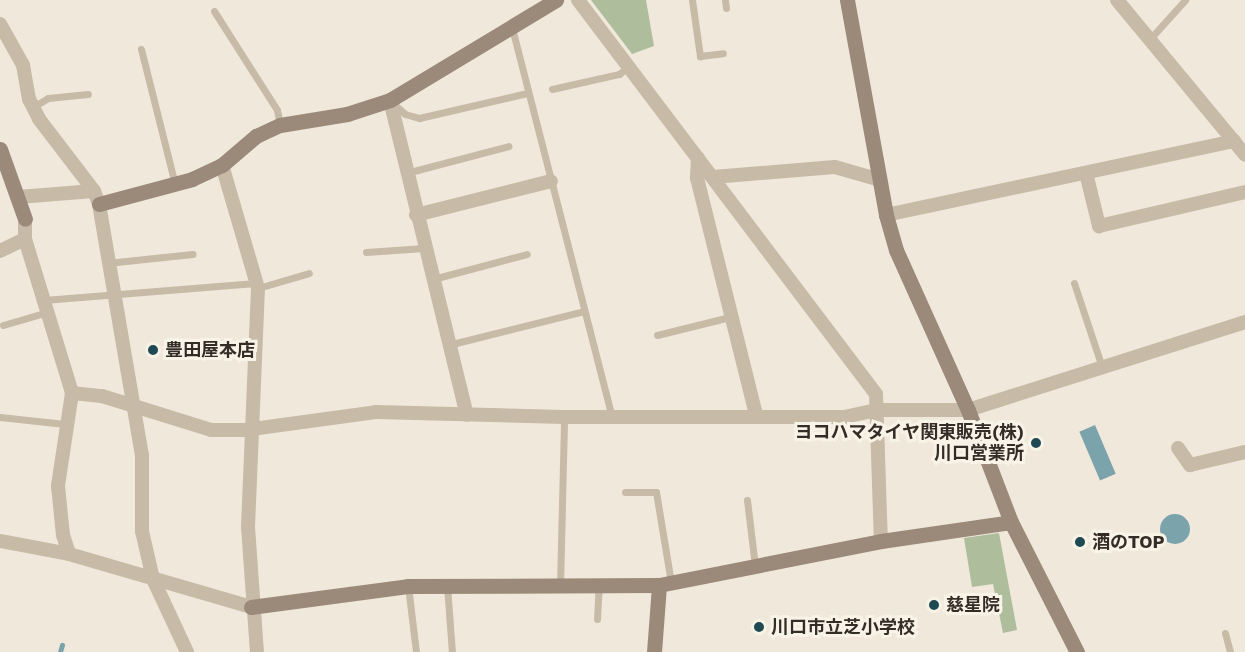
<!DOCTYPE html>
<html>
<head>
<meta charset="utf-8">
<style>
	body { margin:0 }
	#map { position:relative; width:1245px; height:652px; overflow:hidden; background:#f0e9db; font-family:"Work Sans","Noto Sans JP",sans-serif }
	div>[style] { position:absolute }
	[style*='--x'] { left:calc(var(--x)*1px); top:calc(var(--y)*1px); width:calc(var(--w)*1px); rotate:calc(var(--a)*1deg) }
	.green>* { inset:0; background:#aebe9c }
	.water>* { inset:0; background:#7ba3ab; transform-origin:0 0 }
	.round { border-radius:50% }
	.stream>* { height:4.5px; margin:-2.25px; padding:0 2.25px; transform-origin:2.25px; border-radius:2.25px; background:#7ba3ab }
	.lane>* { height:7px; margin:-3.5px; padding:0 3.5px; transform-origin:3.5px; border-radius:3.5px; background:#c7baa7 }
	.street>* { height:14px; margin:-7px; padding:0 7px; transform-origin:7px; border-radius:7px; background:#c7baa7 }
	.secondary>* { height:15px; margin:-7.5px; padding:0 7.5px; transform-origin:7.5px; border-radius:7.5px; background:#9b8a79 }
	.dots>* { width:16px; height:16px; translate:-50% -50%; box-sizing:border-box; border:3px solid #f8f3e7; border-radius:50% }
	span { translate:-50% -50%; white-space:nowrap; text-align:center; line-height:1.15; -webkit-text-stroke:6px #f8f3e7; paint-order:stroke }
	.poi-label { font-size:18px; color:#342d27; font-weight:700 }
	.left { translate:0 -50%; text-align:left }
	.right { translate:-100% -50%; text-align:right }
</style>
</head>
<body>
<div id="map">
	<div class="green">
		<i style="clip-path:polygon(591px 0,646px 0,654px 46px,632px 54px)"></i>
		<i style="clip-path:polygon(999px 533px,1017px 630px,1003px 633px,993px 584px,972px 587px,964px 538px)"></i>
	</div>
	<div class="water">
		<i style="left:1095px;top:425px;width:53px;height:17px;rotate:67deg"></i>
		<i class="round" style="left:1160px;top:514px;width:30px;height:30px"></i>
	</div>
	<div class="stream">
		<i style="--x:60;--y:652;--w:7;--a:-74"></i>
	</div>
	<div class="lane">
		<i style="--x:692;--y:0;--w:57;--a:81.9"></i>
		<i style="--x:700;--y:56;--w:23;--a:-7"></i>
		<i style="--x:725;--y:0;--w:8;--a:83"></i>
		<i style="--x:214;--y:11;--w:117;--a:57.5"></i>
		<i style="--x:277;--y:110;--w:14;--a:78"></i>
		<i style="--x:512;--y:28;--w:402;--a:75.6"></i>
		<i style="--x:1149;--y:40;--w:54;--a:-48"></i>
		<i style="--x:141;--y:49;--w:139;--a:75.9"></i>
		<i style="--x:552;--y:89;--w:69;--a:-12.6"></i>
		<i style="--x:619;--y:74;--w:11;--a:-38"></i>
		<i style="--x:394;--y:104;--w:15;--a:42"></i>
		<i style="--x:405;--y:114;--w:15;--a:16"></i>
		<i style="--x:419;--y:118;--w:111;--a:-13"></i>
		<i style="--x:33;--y:107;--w:17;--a:-31"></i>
		<i style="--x:48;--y:98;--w:40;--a:-5.7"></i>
		<i style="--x:406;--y:173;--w:106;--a:-14.7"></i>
		<i style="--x:366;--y:252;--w:58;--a:-3.9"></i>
		<i style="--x:107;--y:263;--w:86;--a:-6"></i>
		<i style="--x:433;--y:279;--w:97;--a:-14.9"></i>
		<i style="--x:1074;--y:283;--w:89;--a:71.6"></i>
		<i style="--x:258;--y:288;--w:53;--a:-16.4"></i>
		<i style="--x:44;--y:300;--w:214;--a:-4.6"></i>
		<i style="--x:3;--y:325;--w:47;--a:-16.1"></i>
		<i style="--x:657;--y:335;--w:75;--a:-13.9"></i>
		<i style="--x:448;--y:345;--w:140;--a:-14"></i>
		<i style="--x:0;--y:417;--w:65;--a:6.1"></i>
		<i style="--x:625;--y:492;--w:31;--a:0"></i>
		<i style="--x:656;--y:492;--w:92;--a:80.6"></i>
		<i style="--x:747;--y:500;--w:66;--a:83.1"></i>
		<i style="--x:408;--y:586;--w:66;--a:83.1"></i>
		<i style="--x:447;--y:586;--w:66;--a:85.7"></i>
		<i style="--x:560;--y:586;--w:169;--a:-88.6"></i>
		<i style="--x:597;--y:619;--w:33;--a:-87"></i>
		<i style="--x:1225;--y:633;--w:20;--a:75"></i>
	</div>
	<div class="street">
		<i style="--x:578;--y:0;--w:494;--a:52.9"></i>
		<i style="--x:876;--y:394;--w:147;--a:88.1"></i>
		<i style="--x:1117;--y:0;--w:201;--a:50.4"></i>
		<i style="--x:0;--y:24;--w:47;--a:60.7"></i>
		<i style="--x:23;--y:65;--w:35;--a:80"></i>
		<i style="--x:29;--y:99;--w:22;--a:63"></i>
		<i style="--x:39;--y:119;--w:91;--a:52.6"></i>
		<i style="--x:94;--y:191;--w:14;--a:69"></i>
		<i style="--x:99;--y:204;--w:255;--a:80.3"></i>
		<i style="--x:142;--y:455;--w:76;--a:90"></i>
		<i style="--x:142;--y:531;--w:49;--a:77.1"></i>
		<i style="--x:153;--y:579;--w:81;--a:65"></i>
		<i style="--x:390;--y:100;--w:324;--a:76.3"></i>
		<i style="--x:698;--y:158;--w:20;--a:93"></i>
		<i style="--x:697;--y:178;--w:244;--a:76"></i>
		<i style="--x:222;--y:165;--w:128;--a:73.7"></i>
		<i style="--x:258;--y:288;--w:239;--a:92.4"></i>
		<i style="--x:248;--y:527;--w:125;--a:85.9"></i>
		<i style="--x:1086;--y:173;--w:55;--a:76.2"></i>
		<i style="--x:1099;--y:226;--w:150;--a:-13.1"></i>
		<i style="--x:713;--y:177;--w:122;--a:-4.7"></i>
		<i style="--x:835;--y:167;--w:47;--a:16.1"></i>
		<i style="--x:18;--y:197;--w:76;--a:-4.5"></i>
		<i style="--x:416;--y:215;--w:139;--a:-14.1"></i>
		<i style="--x:886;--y:215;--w:356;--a:-12"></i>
		<i style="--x:25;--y:239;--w:161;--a:73"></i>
		<i style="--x:72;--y:393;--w:94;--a:98.6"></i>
		<i style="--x:58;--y:486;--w:49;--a:84.2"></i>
		<i style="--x:63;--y:535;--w:20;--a:72"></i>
		<i style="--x:0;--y:251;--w:28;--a:-26"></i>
		<i style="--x:25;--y:239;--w:20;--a:-90"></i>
		<i style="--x:72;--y:393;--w:30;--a:6"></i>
		<i style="--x:102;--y:396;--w:114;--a:17.3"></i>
		<i style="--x:211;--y:430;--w:34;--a:0"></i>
		<i style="--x:245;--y:430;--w:132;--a:-7.8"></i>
		<i style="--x:376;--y:412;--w:188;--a:1.5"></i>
		<i style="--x:564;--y:417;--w:280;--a:0"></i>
		<i style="--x:844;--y:417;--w:34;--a:-12"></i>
		<i style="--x:877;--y:410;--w:91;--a:0"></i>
		<i style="--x:968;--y:410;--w:291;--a:-17.6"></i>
		<i style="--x:1178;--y:448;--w:21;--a:55"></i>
		<i style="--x:1190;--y:465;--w:57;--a:-13.3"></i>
		<i style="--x:0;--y:541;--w:70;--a:10.7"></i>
		<i style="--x:69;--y:554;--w:190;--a:16.2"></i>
	</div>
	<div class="secondary">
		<i style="--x:847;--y:0;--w:219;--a:79.7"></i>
		<i style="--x:886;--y:215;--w:36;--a:74"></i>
		<i style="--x:896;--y:250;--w:175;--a:65.8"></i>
		<i style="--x:968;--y:410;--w:120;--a:69"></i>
		<i style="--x:1011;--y:522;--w:146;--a:63.1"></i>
		<i style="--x:0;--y:149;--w:74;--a:70.3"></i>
		<i style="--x:99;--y:204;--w:96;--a:-15"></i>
		<i style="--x:192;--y:179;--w:33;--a:-25"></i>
		<i style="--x:222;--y:165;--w:45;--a:-40.5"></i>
		<i style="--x:256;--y:136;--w:26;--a:-25"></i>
		<i style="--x:280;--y:125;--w:68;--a:-9.3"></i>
		<i style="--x:347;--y:114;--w:45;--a:-18"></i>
		<i style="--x:390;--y:100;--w:194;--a:-31.1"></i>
		<i style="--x:251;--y:607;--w:158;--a:-7.6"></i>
		<i style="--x:408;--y:586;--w:251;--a:-0.2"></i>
		<i style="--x:659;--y:585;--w:226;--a:-11.2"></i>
		<i style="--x:881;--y:541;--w:131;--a:-8.3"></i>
		<i style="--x:654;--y:652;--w:67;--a:-85.7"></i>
	</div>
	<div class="dots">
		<i style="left:153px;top:350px;background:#1f4953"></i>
		<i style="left:1036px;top:443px;background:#1f4953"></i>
		<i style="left:1080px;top:542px;background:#1f4953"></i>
		<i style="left:934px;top:605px;background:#1f4953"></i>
		<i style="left:759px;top:627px;background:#1f4953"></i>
	</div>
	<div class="poi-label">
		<span class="left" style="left:165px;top:350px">豊田屋本店</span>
		<span class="right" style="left:1024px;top:443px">ヨコハマタイヤ関東販売(株)<br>川口営業所</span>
		<span class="left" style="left:1092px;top:542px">酒のTOP</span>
		<span class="left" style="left:946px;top:605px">慈星院</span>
		<span class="left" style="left:771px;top:627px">川口市立芝小学校</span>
	</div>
</div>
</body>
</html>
